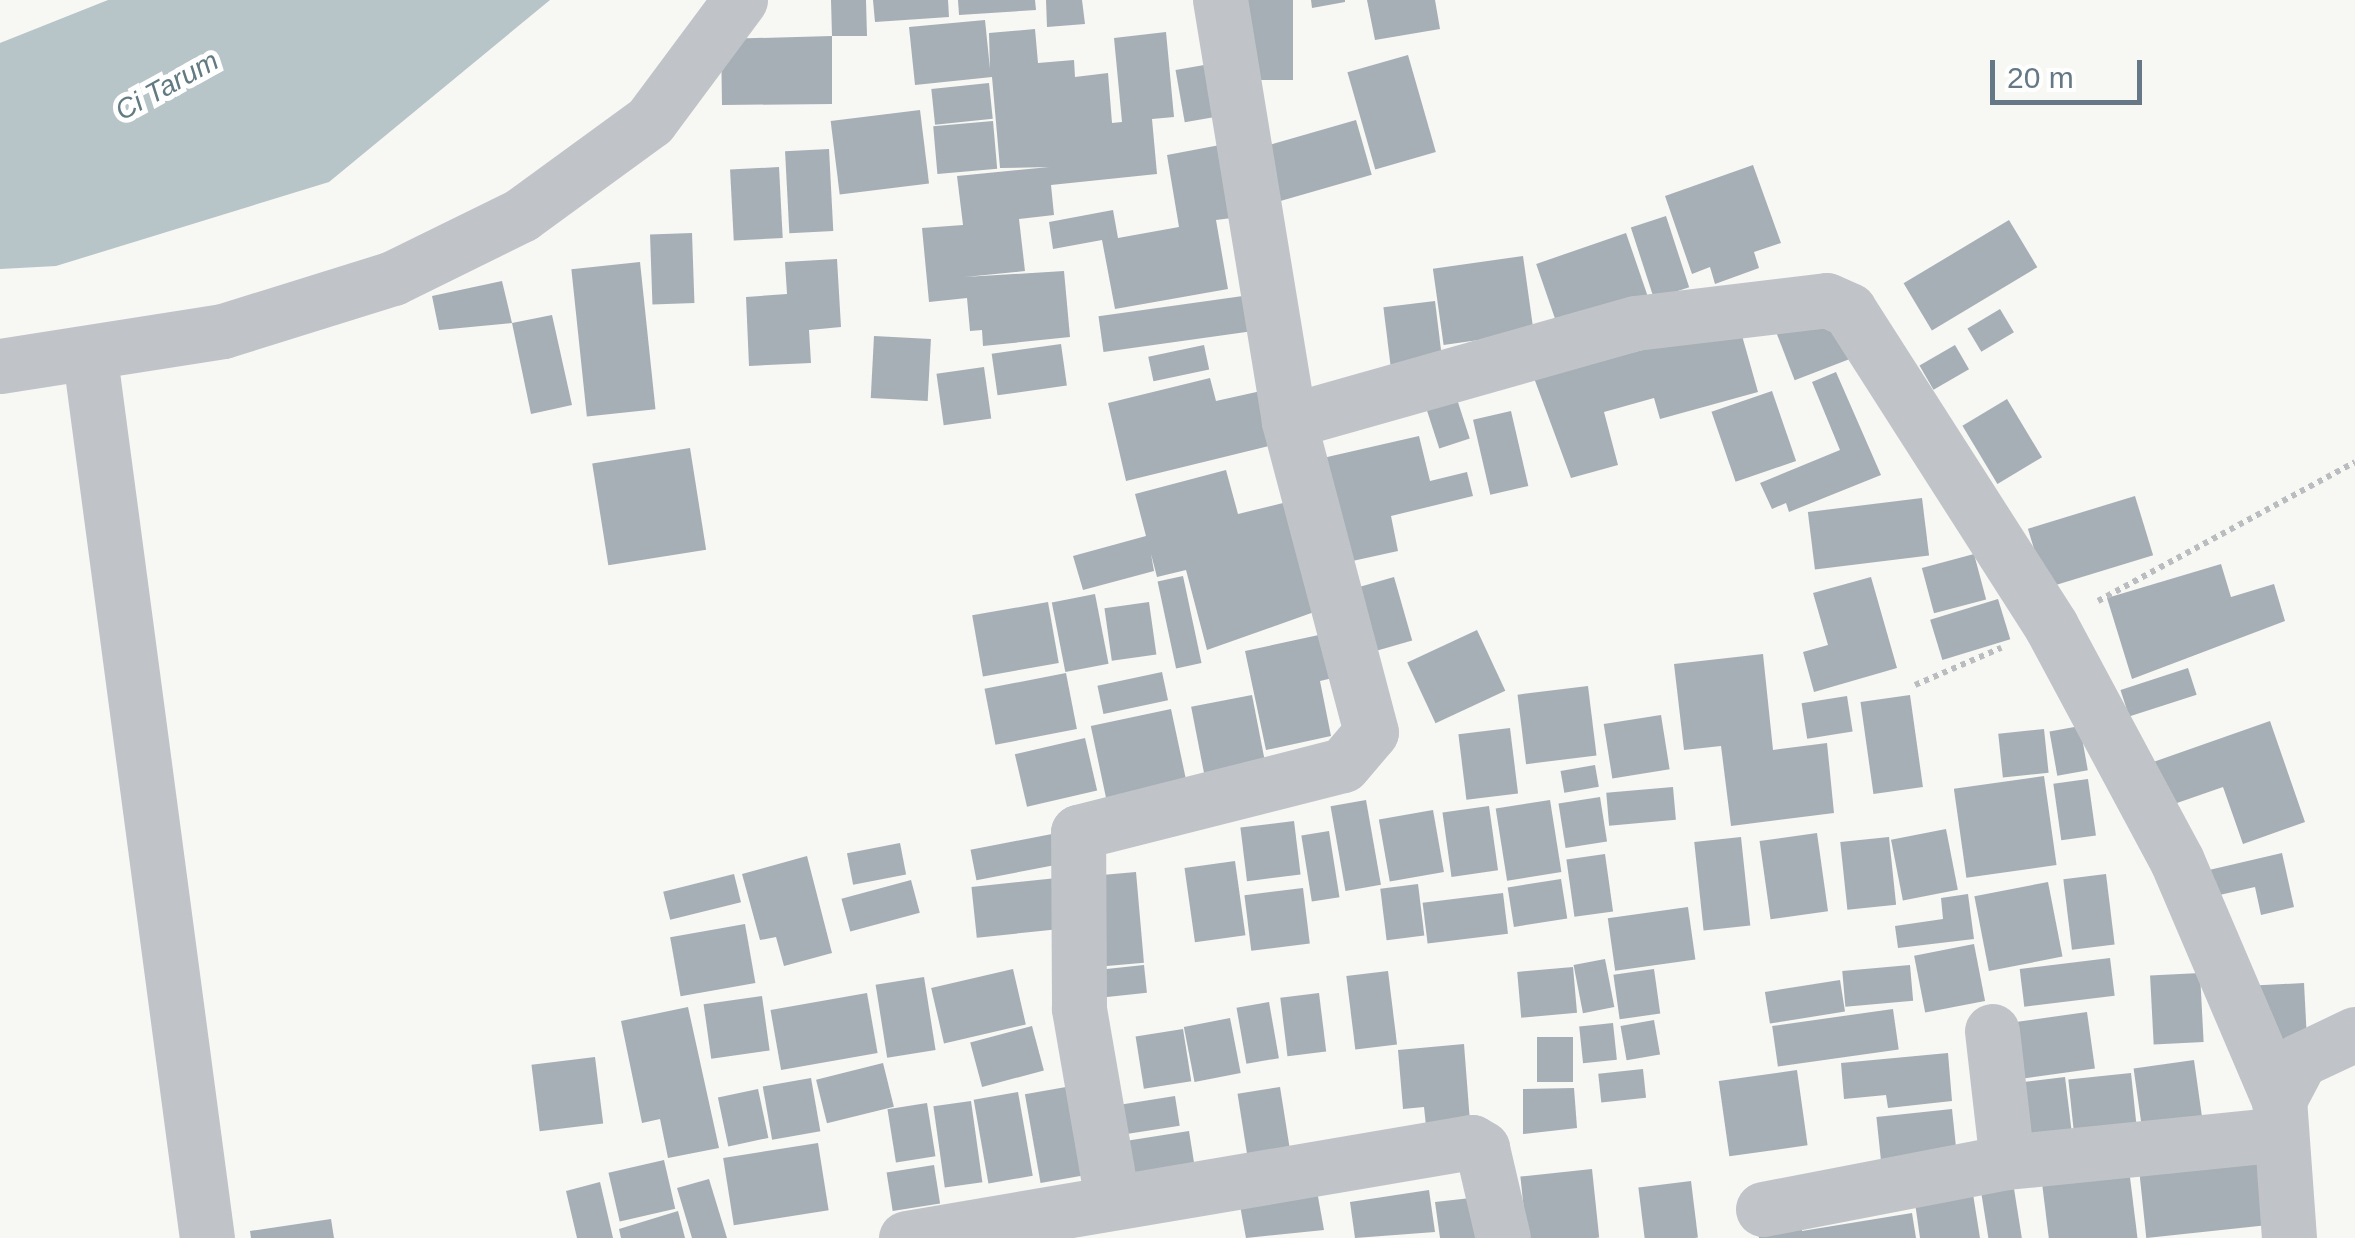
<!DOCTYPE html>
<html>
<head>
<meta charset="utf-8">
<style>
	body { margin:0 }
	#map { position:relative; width:2355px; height:1238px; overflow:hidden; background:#f7f7f4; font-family:Helvetica,sans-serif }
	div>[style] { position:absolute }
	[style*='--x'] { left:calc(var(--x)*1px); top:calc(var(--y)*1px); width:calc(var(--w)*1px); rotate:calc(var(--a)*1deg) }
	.water>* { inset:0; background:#b7c4c8 }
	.building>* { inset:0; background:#a6afb5; transform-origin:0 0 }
	.path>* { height:6px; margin-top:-3px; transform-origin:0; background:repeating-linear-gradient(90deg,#babdbf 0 5px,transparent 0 10px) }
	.street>* { height:55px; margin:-27.5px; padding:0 27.5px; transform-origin:27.5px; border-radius:27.5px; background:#c0c4c8 }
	span { translate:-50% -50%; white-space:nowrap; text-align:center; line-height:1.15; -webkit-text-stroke:10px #fff; paint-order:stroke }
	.water-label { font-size:28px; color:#627a81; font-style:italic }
	.scale { position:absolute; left:1990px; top:60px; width:152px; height:45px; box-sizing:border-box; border:5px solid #667885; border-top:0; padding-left:12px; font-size:30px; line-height:35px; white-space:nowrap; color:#667885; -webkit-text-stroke:8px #fff; paint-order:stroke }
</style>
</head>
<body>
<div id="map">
	<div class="water">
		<i style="clip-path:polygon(108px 0,550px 0,329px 182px,56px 266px,0 269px,0 43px)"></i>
	</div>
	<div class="building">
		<i style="clip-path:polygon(831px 0,866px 0,867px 36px,832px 36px,832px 104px,722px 105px,721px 39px,832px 36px)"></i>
		<i style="clip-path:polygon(873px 0,948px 0,949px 17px,875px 22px)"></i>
		<i style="clip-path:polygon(958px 0,1035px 0,1036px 10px,959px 15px)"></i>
		<i style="clip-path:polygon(1046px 0,1082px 0,1085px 24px,1047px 27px)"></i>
		<i style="left:1236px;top:0;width:57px;height:80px"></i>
		<i style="clip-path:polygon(1311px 0,1345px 0,1345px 2px,1312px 8px)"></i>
		<i style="clip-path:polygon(1367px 0,1435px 0,1440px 29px,1375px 40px)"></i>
		<i style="clip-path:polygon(985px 20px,990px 69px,989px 33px,1035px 29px,1038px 63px,1074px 60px,1075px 77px,1108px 73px,1112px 123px,1122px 122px,1114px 38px,1166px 32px,1174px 117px,1152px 119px,1157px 174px,1051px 185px,1054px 215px,1019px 219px,1025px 271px,965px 277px,1064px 271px,1070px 337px,983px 346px,982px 330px,970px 331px,967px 298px,929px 302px,922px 228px,963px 225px,957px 176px,1049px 167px,1000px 168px,992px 77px,915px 85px,909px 27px)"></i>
		<i style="left:1408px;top:55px;width:101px;height:63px;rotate:74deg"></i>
		<i style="left:1210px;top:64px;width:53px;height:35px;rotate:80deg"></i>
		<i style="left:989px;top:83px;width:36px;height:58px;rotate:84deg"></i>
		<i style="left:920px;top:110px;width:74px;height:90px;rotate:83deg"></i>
		<i style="left:1356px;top:120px;width:57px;height:108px;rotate:74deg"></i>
		<i style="left:993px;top:121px;width:48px;height:60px;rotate:85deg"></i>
		<i style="clip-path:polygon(1220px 145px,1232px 218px,1216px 220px,1228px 289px,1115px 309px,1102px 240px,1053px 249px,1049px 222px,1113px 210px,1118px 238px,1179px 227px,1167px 155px)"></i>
		<i style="left:829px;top:149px;width:82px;height:44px;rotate:87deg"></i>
		<i style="clip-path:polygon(1753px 165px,1781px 243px,1754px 252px,1759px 268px,1715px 284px,1710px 267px,1692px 274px,1665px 196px)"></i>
		<i style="left:779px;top:167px;width:71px;height:49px;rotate:87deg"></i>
		<i style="left:1666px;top:216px;width:75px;height:37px;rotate:72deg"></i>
		<i style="left:2009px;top:220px;width:55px;height:123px;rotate:59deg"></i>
		<i style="left:692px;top:233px;width:70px;height:42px;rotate:88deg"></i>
		<i style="left:1626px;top:233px;width:71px;height:95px;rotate:71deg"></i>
		<i style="left:1523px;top:256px;width:77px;height:91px;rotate:82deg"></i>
		<i style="clip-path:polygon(837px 259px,841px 327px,809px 330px,811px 363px,749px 366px,746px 297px,787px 294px,785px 262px)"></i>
		<i style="left:640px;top:262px;width:148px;height:69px;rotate:84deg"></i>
		<i style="clip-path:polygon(502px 281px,512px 323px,552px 315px,572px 405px,531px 414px,512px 323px,439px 330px,432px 296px)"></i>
		<i style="left:1250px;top:295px;width:36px;height:153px;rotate:82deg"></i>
		<i style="left:1435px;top:301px;width:70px;height:52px;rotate:83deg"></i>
		<i style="left:1838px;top:309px;width:51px;height:66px;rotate:69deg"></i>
		<i style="left:2000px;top:309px;width:27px;height:38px;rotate:59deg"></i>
		<i style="clip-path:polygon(1739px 325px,1758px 392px,1660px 419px,1654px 398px,1604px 412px,1618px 465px,1571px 478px,1534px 378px)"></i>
		<i style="left:874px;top:336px;width:57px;height:62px;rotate:3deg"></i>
		<i style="left:1061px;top:344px;width:42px;height:70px;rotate:82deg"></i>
		<i style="left:1204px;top:345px;width:25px;height:57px;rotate:78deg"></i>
		<i style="left:1955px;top:345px;width:28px;height:41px;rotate:60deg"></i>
		<i style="left:984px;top:367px;width:52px;height:48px;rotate:82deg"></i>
		<i style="clip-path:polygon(1836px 372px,1881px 475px,1789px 512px,1786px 503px,1772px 509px,1760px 483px,1840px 450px,1812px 382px)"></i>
		<i style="clip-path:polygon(1210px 378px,1216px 401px,1261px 391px,1273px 445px,1126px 481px,1108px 403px)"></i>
		<i style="left:1454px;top:390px;width:51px;height:32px;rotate:72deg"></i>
		<i style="left:1772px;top:391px;width:74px;height:64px;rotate:71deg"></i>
		<i style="left:2007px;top:399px;width:68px;height:52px;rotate:59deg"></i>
		<i style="left:1511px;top:411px;width:77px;height:39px;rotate:77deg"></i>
		<i style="clip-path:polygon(1419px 436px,1430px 481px,1467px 472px,1473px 496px,1391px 516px,1398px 551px,1325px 567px,1301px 463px)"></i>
		<i style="left:690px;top:448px;width:103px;height:99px;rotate:81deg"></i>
		<i style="clip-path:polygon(1226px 470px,1238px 514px,1287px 502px,1317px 611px,1207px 650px,1186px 570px,1157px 577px,1151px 554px,1154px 571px,1083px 590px,1073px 556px,1146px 536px,1135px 494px)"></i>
		<i style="left:2135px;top:496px;width:62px;height:112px;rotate:73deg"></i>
		<i style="left:1922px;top:498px;width:58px;height:115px;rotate:83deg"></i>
		<i style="left:1974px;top:554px;width:47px;height:54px;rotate:75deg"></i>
		<i style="clip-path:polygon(2221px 564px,2231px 597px,2274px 584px,2285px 621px,2132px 679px,2107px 598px)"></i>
		<i style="left:1183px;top:576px;width:89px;height:26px;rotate:78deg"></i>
		<i style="left:1394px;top:577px;width:66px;height:58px;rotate:74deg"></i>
		<i style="clip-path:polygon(1871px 577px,1897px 668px,1814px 692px,1803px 652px,1828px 645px,1813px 593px)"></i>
		<i style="left:1095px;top:594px;width:71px;height:44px;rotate:79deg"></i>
		<i style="left:1998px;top:599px;width:42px;height:71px;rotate:73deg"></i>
		<i style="left:1048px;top:602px;width:62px;height:77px;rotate:80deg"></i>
		<i style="left:1149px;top:602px;width:53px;height:45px;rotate:82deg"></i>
		<i style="left:1477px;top:630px;width:67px;height:77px;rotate:65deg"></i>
		<i style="clip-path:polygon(1328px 633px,1337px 677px,1320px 681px,1331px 736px,1266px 750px,1245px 651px)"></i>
		<i style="clip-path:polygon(1763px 654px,1773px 750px,1827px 743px,1834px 813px,1731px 826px,1721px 746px,1684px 750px,1674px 664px)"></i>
		<i style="left:2188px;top:668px;width:28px;height:71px;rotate:72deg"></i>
		<i style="left:1162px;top:672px;width:29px;height:66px;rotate:78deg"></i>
		<i style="left:1066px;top:673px;width:57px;height:83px;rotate:79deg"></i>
		<i style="left:1588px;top:686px;width:70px;height:71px;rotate:83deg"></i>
		<i style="left:1252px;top:695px;width:82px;height:62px;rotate:79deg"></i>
		<i style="left:1910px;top:695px;width:93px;height:50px;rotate:82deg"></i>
		<i style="left:1847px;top:696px;width:36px;height:46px;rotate:81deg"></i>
		<i style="left:1171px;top:709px;width:84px;height:82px;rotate:78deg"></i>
		<i style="left:1661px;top:715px;width:55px;height:58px;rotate:81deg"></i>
		<i style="clip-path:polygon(2270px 721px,2305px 822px,2243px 844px,2223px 787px,2154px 811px,2139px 767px)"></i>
		<i style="left:2080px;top:726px;width:45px;height:31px;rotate:80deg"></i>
		<i style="left:1510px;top:728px;width:66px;height:52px;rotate:83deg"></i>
		<i style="left:2044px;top:729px;width:44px;height:46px;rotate:84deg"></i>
		<i style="left:1085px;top:738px;width:54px;height:72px;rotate:77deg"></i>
		<i style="left:1595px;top:765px;width:22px;height:35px;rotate:80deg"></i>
		<i style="left:2044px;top:776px;width:90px;height:91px;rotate:82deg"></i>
		<i style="left:2088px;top:779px;width:57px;height:35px;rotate:82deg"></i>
		<i style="left:1673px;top:787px;width:33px;height:67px;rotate:85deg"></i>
		<i style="left:1600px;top:797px;width:45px;height:42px;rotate:81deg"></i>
		<i style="left:1366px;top:800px;width:86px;height:36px;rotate:80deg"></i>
		<i style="left:1550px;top:800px;width:73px;height:55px;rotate:81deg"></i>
		<i style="left:1489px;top:806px;width:65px;height:47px;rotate:82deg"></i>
		<i style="left:1433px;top:810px;width:63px;height:55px;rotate:80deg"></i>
		<i style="left:1294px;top:821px;width:54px;height:54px;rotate:83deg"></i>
		<i style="left:1946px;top:829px;width:62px;height:56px;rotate:79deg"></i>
		<i style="left:1329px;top:831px;width:67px;height:28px;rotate:81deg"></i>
		<i style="left:1817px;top:833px;width:79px;height:58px;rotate:82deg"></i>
		<i style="left:1052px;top:834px;width:31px;height:83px;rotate:79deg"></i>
		<i style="left:1741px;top:837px;width:89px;height:47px;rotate:84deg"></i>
		<i style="left:1889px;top:837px;width:68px;height:49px;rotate:84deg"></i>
		<i style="left:900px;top:843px;width:32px;height:54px;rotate:79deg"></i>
		<i style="clip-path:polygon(2282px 853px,2294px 907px,2261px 915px,2255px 887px,2215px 896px,2209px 870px)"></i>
		<i style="left:1605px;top:854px;width:58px;height:39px;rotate:82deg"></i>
		<i style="clip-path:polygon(807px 856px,832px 953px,784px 966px,776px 937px,760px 940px,742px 874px)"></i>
		<i style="left:1235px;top:861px;width:75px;height:51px;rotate:82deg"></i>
		<i style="left:1136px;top:872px;width:91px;height:40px;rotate:85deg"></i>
		<i style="left:734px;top:874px;width:29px;height:73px;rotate:76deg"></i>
		<i style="left:2106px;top:874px;width:71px;height:43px;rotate:83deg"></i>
		<i style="left:1057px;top:878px;width:51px;height:86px;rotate:84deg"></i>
		<i style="left:1561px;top:879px;width:40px;height:54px;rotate:81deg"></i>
		<i style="left:911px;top:880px;width:34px;height:72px;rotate:75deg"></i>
		<i style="left:2048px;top:882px;width:76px;height:75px;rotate:79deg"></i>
		<i style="left:1418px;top:884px;width:52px;height:38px;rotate:83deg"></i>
		<i style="left:1303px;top:888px;width:56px;height:59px;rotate:83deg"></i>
		<i style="left:1503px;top:893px;width:41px;height:81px;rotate:83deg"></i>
		<i style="clip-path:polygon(1968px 894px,1974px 939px,1898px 948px,1895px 926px,1943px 919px,1941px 898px)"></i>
		<i style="left:1688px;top:907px;width:53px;height:81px;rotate:82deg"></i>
		<i style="left:745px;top:924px;width:60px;height:76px;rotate:80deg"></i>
		<i style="left:1974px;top:944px;width:58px;height:61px;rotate:79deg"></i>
		<i style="left:2110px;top:958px;width:38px;height:91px;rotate:83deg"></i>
		<i style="left:1605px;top:959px;width:49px;height:32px;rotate:79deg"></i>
		<i style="left:1144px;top:965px;width:28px;height:52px;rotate:84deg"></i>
		<i style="left:1910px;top:965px;width:36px;height:68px;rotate:85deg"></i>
		<i style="left:1573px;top:967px;width:46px;height:56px;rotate:85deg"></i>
		<i style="left:1013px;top:969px;width:57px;height:84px;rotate:77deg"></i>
		<i style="left:1654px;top:969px;width:45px;height:41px;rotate:82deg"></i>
		<i style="left:1388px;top:971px;width:74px;height:42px;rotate:83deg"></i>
		<i style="left:2200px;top:973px;width:69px;height:50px;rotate:87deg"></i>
		<i style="left:924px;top:977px;width:74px;height:49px;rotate:81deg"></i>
		<i style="left:1840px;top:980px;width:32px;height:76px;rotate:81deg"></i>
		<i style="left:2304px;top:983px;width:67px;height:45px;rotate:87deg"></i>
		<i style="left:867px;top:993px;width:61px;height:98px;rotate:80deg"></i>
		<i style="left:1319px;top:993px;width:59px;height:39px;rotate:83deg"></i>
		<i style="left:762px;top:996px;width:55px;height:59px;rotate:82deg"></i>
		<i style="left:1269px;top:1002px;width:57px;height:33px;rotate:80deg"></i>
		<i style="clip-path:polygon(688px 1007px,719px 1148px,668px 1158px,660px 1119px,642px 1123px,621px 1021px)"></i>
		<i style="left:1893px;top:1009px;width:41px;height:122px;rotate:82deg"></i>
		<i style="left:2087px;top:1012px;width:57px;height:81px;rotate:82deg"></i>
		<i style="left:1230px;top:1018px;width:56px;height:47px;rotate:79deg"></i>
		<i style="left:1654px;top:1020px;width:35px;height:34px;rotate:80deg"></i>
		<i style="left:1613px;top:1023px;width:37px;height:34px;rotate:84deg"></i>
		<i style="left:1032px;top:1026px;width:46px;height:64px;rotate:75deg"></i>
		<i style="left:1183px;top:1029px;width:53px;height:48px;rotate:81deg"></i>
		<i style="left:1537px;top:1037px;width:36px;height:45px"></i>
		<i style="clip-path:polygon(1464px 1044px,1470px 1122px,1426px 1126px,1424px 1107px,1403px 1109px,1398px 1050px)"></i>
		<i style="clip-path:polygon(1948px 1053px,1952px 1101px,1888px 1108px,1886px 1095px,1844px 1099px,1841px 1063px)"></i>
		<i style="left:595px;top:1057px;width:67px;height:64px;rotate:83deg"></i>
		<i style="left:2194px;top:1060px;width:69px;height:61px;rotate:82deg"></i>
		<i style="left:883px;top:1063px;width:45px;height:69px;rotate:76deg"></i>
		<i style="left:1643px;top:1069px;width:29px;height:45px;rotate:84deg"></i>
		<i style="left:1797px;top:1070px;width:76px;height:79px;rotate:82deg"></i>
		<i style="left:2131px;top:1073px;width:64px;height:63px;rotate:84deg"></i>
		<i style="left:2065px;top:1077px;width:67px;height:48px;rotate:83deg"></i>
		<i style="left:811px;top:1078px;width:54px;height:49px;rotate:80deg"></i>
		<i style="left:1083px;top:1084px;width:90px;height:59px;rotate:80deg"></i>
		<i style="left:1280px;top:1087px;width:63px;height:43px;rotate:81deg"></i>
		<i style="clip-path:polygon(1574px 1088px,1577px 1128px,1523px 1134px,1523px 1089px)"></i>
		<i style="left:758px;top:1089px;width:50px;height:41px;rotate:78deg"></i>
		<i style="left:1018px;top:1092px;width:85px;height:45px;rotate:80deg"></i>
		<i style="left:1175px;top:1096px;width:30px;height:62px;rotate:81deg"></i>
		<i style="left:971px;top:1101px;width:82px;height:38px;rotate:82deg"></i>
		<i style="left:927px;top:1103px;width:54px;height:40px;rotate:81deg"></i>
		<i style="left:1952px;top:1109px;width:54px;height:76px;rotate:84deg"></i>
		<i style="left:1189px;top:1131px;width:36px;height:74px;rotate:81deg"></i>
		<i style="left:818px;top:1143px;width:68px;height:96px;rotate:81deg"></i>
		<i style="left:2256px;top:1153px;width:73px;height:118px;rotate:84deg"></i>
		<i style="left:664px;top:1160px;width:50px;height:57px;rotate:77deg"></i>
		<i style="left:2128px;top:1161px;width:78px;height:88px;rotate:83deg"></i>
		<i style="left:934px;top:1165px;width:39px;height:48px;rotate:81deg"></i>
		<i style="left:1592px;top:1169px;width:69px;height:72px;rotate:84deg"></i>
		<i style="left:2012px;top:1176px;width:63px;height:33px;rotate:81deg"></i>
		<i style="clip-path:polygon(709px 1179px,727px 1238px,692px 1238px,677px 1188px)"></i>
		<i style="clip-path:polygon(1315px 1180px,1324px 1230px,1246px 1238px,1238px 1195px)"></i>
		<i style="left:1691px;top:1181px;width:57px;height:53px;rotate:83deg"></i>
		<i style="clip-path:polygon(600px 1182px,613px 1238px,577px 1238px,566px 1191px)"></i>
		<i style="clip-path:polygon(1429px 1190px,1435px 1232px,1355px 1238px,1350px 1202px)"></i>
		<i style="clip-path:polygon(1973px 1194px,1980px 1238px,1920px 1238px,1915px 1203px)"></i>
		<i style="clip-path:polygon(1480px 1197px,1485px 1238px,1440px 1238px,1435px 1202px)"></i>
		<i style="clip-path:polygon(678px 1211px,685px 1238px,621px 1238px,619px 1229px)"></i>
		<i style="clip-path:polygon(1912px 1213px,1916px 1238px,1759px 1238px,1757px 1225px,1801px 1218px,1802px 1231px)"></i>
		<i style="clip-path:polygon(331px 1219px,334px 1238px,251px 1238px,250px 1231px)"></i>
	</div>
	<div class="path">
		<i style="--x:2098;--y:601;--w:292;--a:-28.4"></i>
		<i style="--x:1915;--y:685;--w:94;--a:-23.3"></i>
	</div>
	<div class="street">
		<i style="--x:90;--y:358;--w:888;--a:82.43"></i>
		<i style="--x:0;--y:366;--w:226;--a:-8.9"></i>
		<i style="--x:223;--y:331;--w:178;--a:-17.3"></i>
		<i style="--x:393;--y:278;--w:143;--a:-26.2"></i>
		<i style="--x:521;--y:215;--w:160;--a:-36.1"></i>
		<i style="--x:650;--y:121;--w:151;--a:-53.4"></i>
		<i style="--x:1289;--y:421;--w:360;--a:-15.8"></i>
		<i style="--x:1635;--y:323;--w:193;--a:-6.8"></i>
		<i style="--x:1827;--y:300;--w:24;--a:24"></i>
		<i style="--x:1849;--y:310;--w:375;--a:57.4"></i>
		<i style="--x:2051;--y:626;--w:267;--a:61.8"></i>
		<i style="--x:2177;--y:861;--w:260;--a:66.9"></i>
		<i style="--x:1992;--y:1031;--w:132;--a:83.5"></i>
		<i style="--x:1112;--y:1200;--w:195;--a:-99.8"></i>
		<i style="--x:1079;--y:1008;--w:176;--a:-90.3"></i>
		<i style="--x:1078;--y:832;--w:273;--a:-14.2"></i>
		<i style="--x:1343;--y:765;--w:43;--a:-49.7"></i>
		<i style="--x:1371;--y:732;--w:322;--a:-104.8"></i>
		<i style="--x:1289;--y:421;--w:427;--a:-99.3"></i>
		<i style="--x:1763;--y:1209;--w:248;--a:-10.9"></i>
		<i style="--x:2007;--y:1162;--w:275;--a:-5.8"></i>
		<i style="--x:906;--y:1238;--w:574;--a:-9.63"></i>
		<i style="--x:1472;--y:1142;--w:12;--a:31"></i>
		<i style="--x:1482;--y:1148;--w:92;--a:76.9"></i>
		<i style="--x:2289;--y:1238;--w:138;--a:-94.1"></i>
		<i style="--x:2279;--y:1100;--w:45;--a:-62.3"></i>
		<i style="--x:2300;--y:1060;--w:61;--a:-25.3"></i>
	</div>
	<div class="water-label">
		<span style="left:167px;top:86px;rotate:-29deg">Ci Tarum</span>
	</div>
	<div class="scale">20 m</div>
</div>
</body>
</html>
